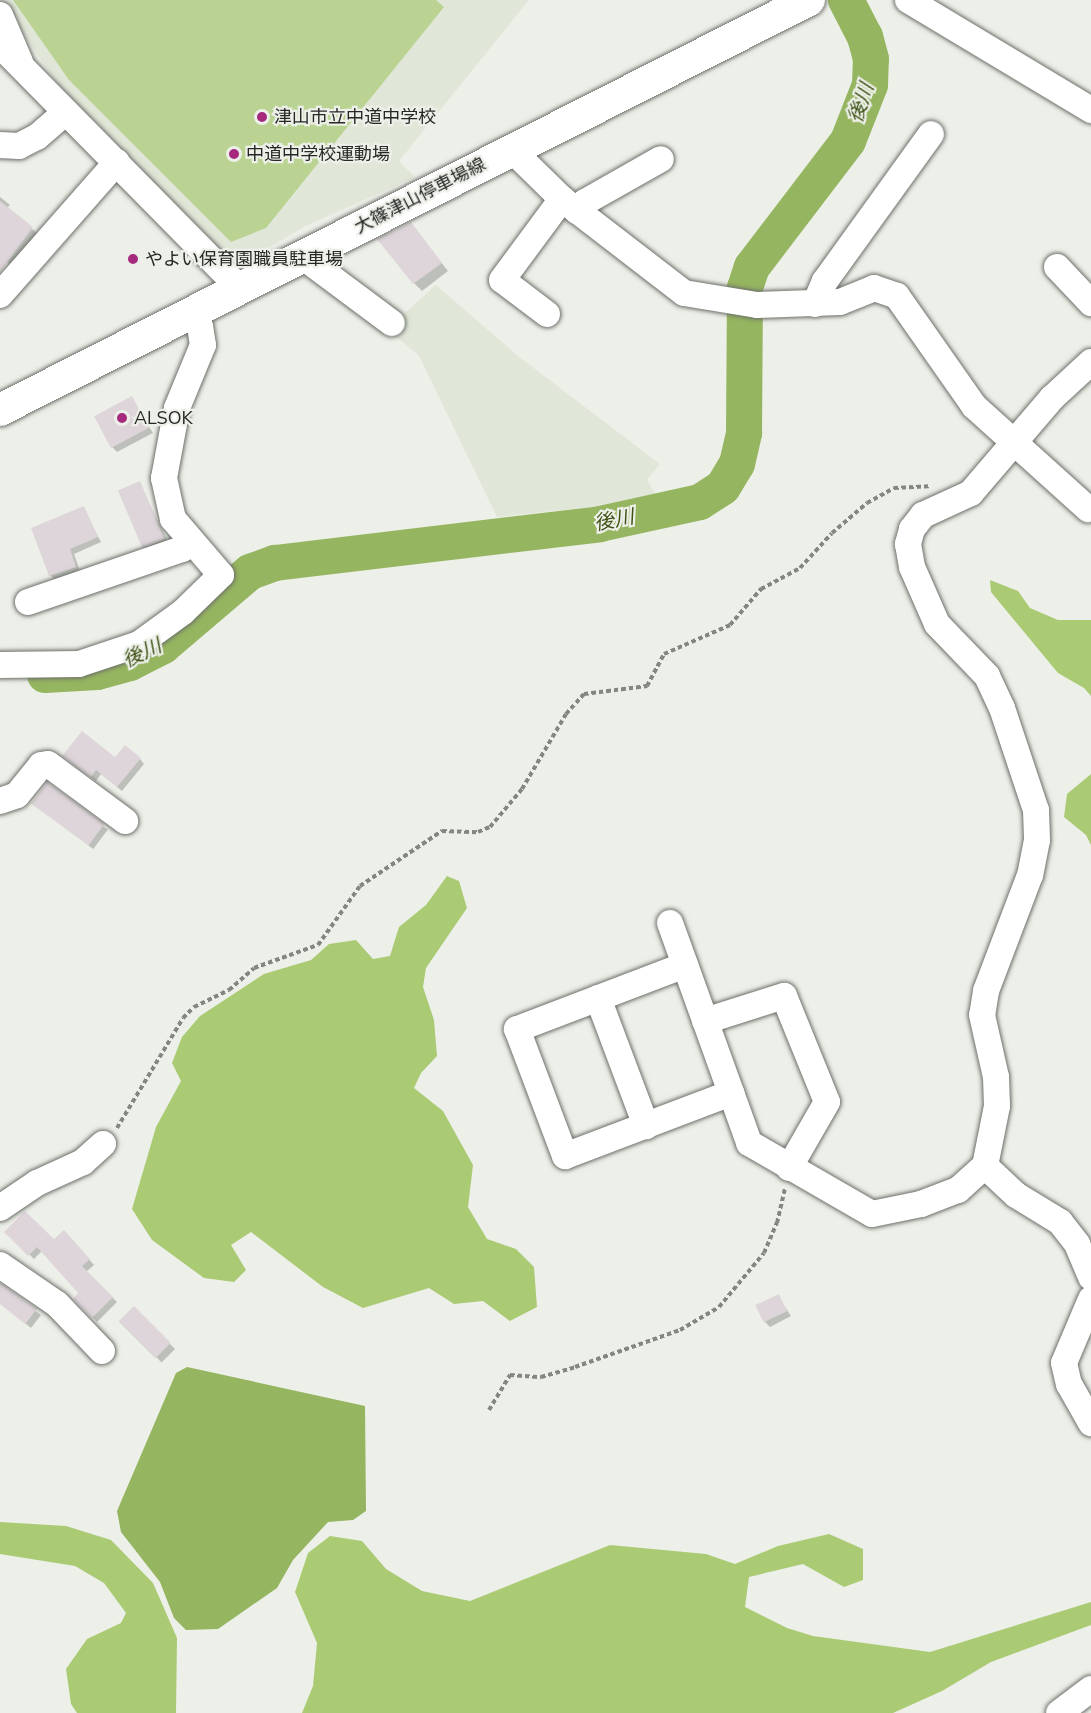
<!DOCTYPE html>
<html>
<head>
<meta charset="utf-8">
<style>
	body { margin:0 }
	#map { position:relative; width:1091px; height:1713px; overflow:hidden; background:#edf0e9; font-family:"Nunito Sans","Noto Sans JP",sans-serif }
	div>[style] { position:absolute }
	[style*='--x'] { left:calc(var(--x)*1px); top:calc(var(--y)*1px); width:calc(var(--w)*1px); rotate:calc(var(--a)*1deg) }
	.built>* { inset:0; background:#e1e7d8 }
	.green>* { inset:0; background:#bad393 }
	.forest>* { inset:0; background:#aaca74 }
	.water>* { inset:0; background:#96b560 }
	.shadow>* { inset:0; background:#0003; transform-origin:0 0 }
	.river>* { height:36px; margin:-18px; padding:0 18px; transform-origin:18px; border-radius:18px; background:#96b560 }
	.building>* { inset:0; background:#ded5da; transform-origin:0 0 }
	.path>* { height:4px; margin-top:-2px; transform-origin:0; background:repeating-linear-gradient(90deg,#848681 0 4.5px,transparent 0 7.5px) }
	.roads { filter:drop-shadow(0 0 2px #6d706a) drop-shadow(0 0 2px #6d706a) }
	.minor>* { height:26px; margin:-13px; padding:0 13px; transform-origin:13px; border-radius:13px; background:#fff }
	.major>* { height:32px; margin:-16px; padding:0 16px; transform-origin:16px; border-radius:16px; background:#fff }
	.dots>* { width:16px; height:16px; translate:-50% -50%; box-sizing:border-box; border:3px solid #edf0e9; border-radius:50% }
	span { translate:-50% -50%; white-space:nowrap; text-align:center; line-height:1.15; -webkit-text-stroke:4.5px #edf0e9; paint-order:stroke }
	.poi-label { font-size:18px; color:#272826 }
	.left { translate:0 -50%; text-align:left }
	.street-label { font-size:18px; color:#272826 }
	.water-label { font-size:20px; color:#3e5215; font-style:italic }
</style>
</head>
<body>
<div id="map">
	<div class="built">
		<i style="clip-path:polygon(0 0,529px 0,399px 161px,415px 177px,304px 227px,255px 256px,221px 250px,121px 151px,57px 83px)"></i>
		<i style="clip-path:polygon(436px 285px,518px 356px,660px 464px,647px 480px,659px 500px,497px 517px,419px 356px,387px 329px)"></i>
	</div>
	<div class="green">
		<i style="clip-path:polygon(13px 0,436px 0,444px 7px,266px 228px,231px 242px,69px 80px)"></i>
	</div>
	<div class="forest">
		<i style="clip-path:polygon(990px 580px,1018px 591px,1030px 608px,1058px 620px,1091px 620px,1091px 696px,1084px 688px,1058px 673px,991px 592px)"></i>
		<i style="clip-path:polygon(1091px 774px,1091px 845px,1086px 835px,1064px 817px,1067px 794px)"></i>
		<i style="clip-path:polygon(447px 876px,459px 881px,467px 908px,426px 968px,423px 987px,434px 1020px,437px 1056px,421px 1073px,414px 1088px,443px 1111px,473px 1165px,468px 1207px,487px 1239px,516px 1249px,534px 1267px,537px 1307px,510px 1321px,483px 1301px,454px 1304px,429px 1288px,363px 1308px,323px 1287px,251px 1232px,231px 1245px,246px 1270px,234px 1282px,204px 1278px,152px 1240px,132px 1209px,156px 1127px,181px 1081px,172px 1063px,182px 1037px,200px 1016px,264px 974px,311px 960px,329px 944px,356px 940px,373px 959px,390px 956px,399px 927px,426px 905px)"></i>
		<i style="clip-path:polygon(0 1522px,66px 1526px,111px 1540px,153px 1583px,177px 1638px,176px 1713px,77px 1713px,71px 1704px,66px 1669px,87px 1639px,121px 1623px,126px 1613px,104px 1583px,75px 1566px,0 1554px)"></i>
		<i style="clip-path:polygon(829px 1534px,863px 1549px,863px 1580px,844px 1587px,803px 1564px,749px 1577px,745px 1607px,787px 1628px,813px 1636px,930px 1652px,1091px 1602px,1091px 1625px,991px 1662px,942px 1691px,893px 1713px,302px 1713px,313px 1686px,317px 1643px,295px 1592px,308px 1553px,330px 1536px,362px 1541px,386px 1569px,422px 1591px,470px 1601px,610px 1545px,706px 1554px,735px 1564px,778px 1546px)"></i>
	</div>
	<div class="water">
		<i style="clip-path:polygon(187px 1367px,365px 1406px,366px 1511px,353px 1520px,328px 1522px,293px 1560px,277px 1588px,218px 1629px,186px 1630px,174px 1618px,160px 1582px,121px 1532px,117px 1511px,176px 1373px)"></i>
	</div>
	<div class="shadow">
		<i style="clip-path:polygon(0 197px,10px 205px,7px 208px,37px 233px,12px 266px,0 257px)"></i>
		<i style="clip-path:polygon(411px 224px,448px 271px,422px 291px,414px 283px)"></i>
		<i style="clip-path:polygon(131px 398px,153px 433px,117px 452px,112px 447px)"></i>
		<i style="clip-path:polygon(139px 483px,169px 544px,148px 551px,143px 546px)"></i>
		<i style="clip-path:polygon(83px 508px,101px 542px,74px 554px,80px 571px,55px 580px,50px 575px)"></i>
		<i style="clip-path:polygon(140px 759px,144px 764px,122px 791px,101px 774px,96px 781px,69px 761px)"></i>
		<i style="left:47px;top:784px;width:76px;height:24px;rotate:37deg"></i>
		<i style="clip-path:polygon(6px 1232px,54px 1241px,64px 1232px,94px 1265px,86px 1272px,117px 1302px,97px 1322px,75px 1299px,80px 1293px,42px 1251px,34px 1259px)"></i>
		<i style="clip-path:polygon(0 1285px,41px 1315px,31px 1328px,0 1303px)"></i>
		<i style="clip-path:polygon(778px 1296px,791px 1316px,770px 1327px,765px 1322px)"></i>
		<i style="left:134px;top:1308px;width:58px;height:19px;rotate:45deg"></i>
	</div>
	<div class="river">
		<i style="--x:45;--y:675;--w:52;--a:-3.3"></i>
		<i style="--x:97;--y:672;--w:34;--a:-15"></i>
		<i style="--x:130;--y:663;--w:37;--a:-27"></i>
		<i style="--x:163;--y:646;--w:114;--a:-40.4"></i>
		<i style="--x:250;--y:572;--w:27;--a:-20"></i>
		<i style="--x:275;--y:563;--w:327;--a:-6.8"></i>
		<i style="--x:600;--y:524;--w:102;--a:-12.4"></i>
		<i style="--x:700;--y:502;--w:27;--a:-33"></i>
		<i style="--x:723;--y:487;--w:27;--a:-59"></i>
		<i style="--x:737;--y:464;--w:32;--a:-77"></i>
		<i style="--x:744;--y:433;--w:145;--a:-89.6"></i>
		<i style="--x:745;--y:288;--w:22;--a:-72"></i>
		<i style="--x:752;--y:267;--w:158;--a:-52.7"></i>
		<i style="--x:848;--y:141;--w:60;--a:-68.6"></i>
		<i style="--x:870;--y:85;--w:26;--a:-88"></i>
		<i style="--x:871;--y:59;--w:23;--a:-105"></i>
		<i style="--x:865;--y:37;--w:42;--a:-117.2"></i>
	</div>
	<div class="building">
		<i style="clip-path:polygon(0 201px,33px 227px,0 272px)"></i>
		<i style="clip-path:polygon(411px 222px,442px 263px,413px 284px,377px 239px)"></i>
		<i style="left:132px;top:396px;width:36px;height:43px;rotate:62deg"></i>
		<i style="left:140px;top:481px;width:63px;height:24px;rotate:67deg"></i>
		<i style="clip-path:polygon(84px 506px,98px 537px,70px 549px,76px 567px,49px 576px,31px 528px)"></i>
		<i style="clip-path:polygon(82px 731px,115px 757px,125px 745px,141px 758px,117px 787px,96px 770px,91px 777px,62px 756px)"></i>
		<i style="left:47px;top:782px;width:71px;height:27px;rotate:36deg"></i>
		<i style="clip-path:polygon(25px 1211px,54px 1239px,64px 1230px,90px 1259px,82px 1266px,113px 1297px,92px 1318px,73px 1299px,78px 1293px,37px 1247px,28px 1256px,4px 1232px)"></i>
		<i style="clip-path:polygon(0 1283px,37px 1309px,25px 1324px,0 1304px)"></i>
		<i style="left:779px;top:1294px;width:19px;height:26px;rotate:65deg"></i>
		<i style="left:134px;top:1306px;width:52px;height:22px;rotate:45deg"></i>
	</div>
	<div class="path">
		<i style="--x:117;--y:1128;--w:128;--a:-59"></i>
		<i style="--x:183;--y:1018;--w:16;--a:-45"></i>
		<i style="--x:194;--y:1007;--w:39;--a:-26"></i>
		<i style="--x:229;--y:990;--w:33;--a:-41"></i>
		<i style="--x:254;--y:968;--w:68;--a:-19.8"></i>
		<i style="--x:318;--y:945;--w:72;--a:-54.6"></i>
		<i style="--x:360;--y:886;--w:99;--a:-33.9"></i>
		<i style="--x:442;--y:831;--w:36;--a:2"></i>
		<i style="--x:478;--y:832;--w:13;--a:-23"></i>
		<i style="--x:490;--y:827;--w:50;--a:-49.9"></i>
		<i style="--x:522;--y:789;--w:87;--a:-59.6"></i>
		<i style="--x:566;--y:714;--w:27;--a:-48"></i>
		<i style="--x:584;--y:694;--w:64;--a:-7.2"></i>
		<i style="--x:647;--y:686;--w:36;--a:-62"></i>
		<i style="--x:664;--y:654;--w:72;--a:-23.7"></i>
		<i style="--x:730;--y:625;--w:48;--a:-49.3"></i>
		<i style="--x:761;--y:589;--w:44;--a:-28.3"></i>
		<i style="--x:800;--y:568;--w:47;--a:-47.6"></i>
		<i style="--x:832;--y:533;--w:46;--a:-40.6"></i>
		<i style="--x:867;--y:503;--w:31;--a:-29"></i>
		<i style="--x:894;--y:488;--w:35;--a:-3"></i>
		<i style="--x:489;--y:1410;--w:41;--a:-59"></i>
		<i style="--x:510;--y:1375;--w:31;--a:4"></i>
		<i style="--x:541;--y:1377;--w:35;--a:-16"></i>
		<i style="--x:575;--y:1367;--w:111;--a:-19.4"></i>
		<i style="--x:680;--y:1330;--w:45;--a:-30.5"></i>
		<i style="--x:719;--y:1307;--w:70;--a:-50.2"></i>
		<i style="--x:764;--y:1253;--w:33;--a:-67"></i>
		<i style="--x:777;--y:1223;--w:35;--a:-77"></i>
	</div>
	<div class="roads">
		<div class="minor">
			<i style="--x:908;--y:0;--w:214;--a:31"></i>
			<i style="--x:0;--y:15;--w:51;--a:66.9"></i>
			<i style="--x:0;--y:45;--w:342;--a:45.4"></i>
			<i style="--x:0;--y:145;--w:19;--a:3"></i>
			<i style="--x:19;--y:146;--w:20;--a:-27"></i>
			<i style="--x:37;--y:137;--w:38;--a:-41"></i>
			<i style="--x:512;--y:150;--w:70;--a:44.4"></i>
			<i style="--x:562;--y:199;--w:154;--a:37.6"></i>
			<i style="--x:684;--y:293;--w:74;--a:9.3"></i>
			<i style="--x:757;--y:305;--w:83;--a:-2.1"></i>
			<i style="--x:840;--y:302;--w:37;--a:-22"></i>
			<i style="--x:874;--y:288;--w:24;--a:19"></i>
			<i style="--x:897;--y:296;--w:134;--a:55"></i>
			<i style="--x:974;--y:406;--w:154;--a:42.1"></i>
			<i style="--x:577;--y:211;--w:12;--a:-48"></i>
			<i style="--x:585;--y:202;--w:87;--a:-29.5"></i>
			<i style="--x:302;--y:256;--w:112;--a:36.7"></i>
			<i style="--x:1057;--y:267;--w:50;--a:46.6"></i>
			<i style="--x:0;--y:295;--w:177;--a:-48.7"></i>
			<i style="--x:815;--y:304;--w:25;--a:-67"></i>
			<i style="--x:825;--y:281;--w:181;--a:-54.2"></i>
			<i style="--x:547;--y:314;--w:56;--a:-142.9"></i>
			<i style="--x:502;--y:280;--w:101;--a:-53.5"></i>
			<i style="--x:1091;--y:362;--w:53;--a:137.3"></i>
			<i style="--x:1052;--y:398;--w:125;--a:130.5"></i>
			<i style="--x:971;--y:493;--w:53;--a:155.4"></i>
			<i style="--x:923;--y:515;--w:18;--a:128"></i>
			<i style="--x:912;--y:529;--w:16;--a:105"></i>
			<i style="--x:908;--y:544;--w:23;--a:80"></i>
			<i style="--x:912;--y:567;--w:62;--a:66.3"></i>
			<i style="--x:937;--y:624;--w:72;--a:46.1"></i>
			<i style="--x:987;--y:676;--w:35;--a:65"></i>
			<i style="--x:1002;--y:708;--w:108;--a:71.6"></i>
			<i style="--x:1036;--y:810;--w:30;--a:88"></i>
			<i style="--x:1037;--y:840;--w:36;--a:101"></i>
			<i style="--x:1030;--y:875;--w:124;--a:110.8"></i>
			<i style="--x:986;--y:991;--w:24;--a:99"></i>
			<i style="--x:982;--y:1015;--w:64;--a:77.3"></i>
			<i style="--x:996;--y:1077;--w:29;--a:88"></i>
			<i style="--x:997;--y:1106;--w:61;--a:101.3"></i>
			<i style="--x:985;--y:1166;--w:42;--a:43.1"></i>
			<i style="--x:1016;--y:1195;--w:52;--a:31.5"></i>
			<i style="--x:1060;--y:1222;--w:28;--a:52"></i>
			<i style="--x:1077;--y:1244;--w:36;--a:67"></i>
			<i style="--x:28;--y:602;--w:163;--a:-19"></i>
			<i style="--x:182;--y:549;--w:11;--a:-45"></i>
			<i style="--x:0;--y:665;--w:79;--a:-0.7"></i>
			<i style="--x:79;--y:664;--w:63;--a:-18.4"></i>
			<i style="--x:139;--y:644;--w:54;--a:-36"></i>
			<i style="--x:183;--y:612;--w:53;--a:-44.2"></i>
			<i style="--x:221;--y:575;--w:74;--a:-130.6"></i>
			<i style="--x:173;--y:519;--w:42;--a:-102.4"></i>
			<i style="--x:164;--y:478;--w:71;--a:-79.5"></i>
			<i style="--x:177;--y:408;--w:68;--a:-67.6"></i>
			<i style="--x:203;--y:345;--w:18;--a:-99"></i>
			<i style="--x:200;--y:327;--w:17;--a:-121"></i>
			<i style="--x:0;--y:801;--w:18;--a:-19"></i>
			<i style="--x:17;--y:795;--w:38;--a:-51"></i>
			<i style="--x:41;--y:765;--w:7;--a:-8"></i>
			<i style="--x:48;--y:764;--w:96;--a:36.5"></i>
			<i style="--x:670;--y:923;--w:234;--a:70.2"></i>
			<i style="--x:749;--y:1143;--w:142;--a:30"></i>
			<i style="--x:872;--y:1214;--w:50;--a:-11.5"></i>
			<i style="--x:921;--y:1204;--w:40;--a:-21"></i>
			<i style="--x:958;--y:1190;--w:36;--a:-42"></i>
			<i style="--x:685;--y:965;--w:180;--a:159.1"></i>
			<i style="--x:517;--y:1029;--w:136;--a:69.3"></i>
			<i style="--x:565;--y:1156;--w:178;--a:-20.8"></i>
			<i style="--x:598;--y:998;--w:137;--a:69.4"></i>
			<i style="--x:705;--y:1021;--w:83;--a:-17.6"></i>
			<i style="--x:784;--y:996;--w:114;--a:67.9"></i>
			<i style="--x:827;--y:1102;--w:76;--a:119.9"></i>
			<i style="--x:0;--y:1208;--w:45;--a:-34"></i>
			<i style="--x:37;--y:1183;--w:51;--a:-24.5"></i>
			<i style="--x:83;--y:1162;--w:27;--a:-42"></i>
			<i style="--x:0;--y:1265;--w:69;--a:34.4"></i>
			<i style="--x:57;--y:1304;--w:65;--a:46.2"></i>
			<i style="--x:1091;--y:1299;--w:69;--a:112.9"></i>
			<i style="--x:1064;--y:1363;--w:22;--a:77"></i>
			<i style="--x:1069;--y:1384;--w:45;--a:60.6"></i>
			<i style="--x:1059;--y:1713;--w:40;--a:-37"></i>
		</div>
		<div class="major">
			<i style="--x:0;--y:410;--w:907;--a:-26.88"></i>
		</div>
	</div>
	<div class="dots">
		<i style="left:262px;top:117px;background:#a52a7e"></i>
		<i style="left:234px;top:154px;background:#a52a7e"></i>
		<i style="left:133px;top:259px;background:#a52a7e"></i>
		<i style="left:122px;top:418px;background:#a52a7e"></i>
	</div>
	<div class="poi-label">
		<span class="left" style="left:274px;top:117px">津山市立中道中学校</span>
		<span class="left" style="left:246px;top:154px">中道中学校運動場</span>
		<span class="left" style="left:145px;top:259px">やよい保育園職員駐車場</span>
		<span class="left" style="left:134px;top:418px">ALSOK</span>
	</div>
	<div class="street-label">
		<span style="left:420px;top:196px;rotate:-27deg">大篠津山停車場線</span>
	</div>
	<div class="water-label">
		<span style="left:861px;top:103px;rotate:-71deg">後川</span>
		<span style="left:614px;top:520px;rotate:-11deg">後川</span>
		<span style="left:142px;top:653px;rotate:-25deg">後川</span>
	</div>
</div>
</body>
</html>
